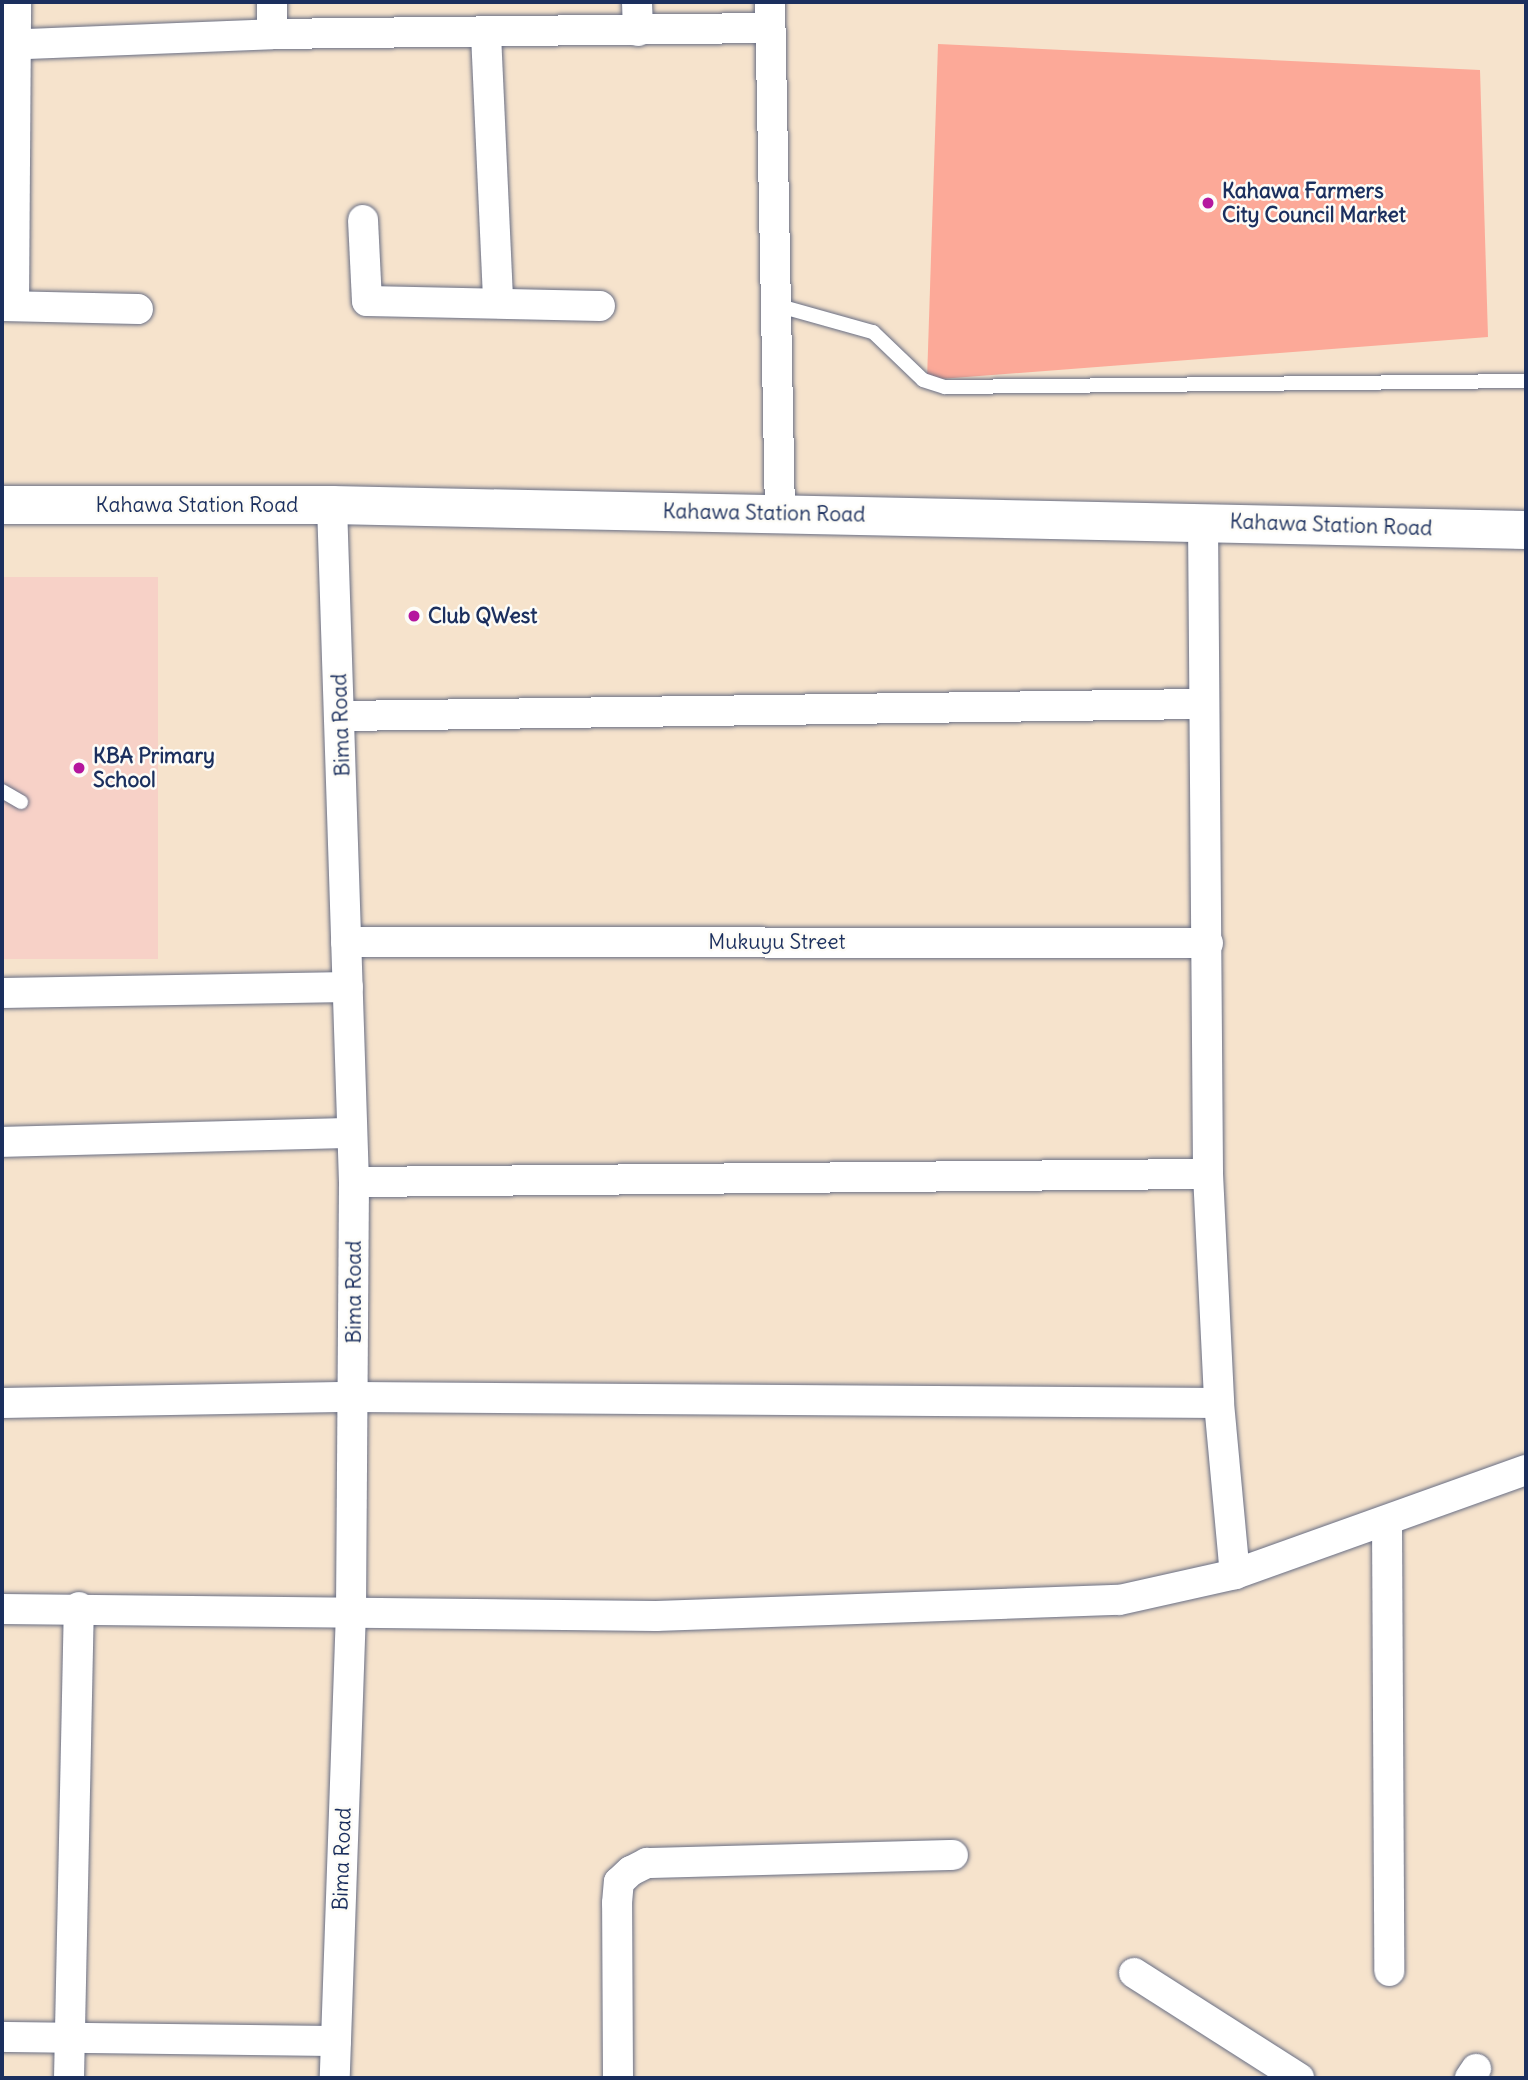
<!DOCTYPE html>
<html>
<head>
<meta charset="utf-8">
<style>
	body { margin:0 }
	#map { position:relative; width:1528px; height:2080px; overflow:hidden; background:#f6e3cc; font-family:Delius,sans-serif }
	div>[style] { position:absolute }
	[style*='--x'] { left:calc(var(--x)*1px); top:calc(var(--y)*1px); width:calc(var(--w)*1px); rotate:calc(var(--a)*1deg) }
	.built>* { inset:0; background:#f7d1c7; transform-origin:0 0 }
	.building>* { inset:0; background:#fca998 }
	.roads { filter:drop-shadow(0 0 2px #686e84) drop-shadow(0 0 2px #686e84) }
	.lane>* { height:14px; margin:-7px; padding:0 7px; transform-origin:7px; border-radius:7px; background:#fff }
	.street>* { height:30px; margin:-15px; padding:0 15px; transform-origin:15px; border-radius:15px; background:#fff }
	.secondary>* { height:38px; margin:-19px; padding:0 19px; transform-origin:19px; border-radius:19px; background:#fff }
	.dots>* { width:19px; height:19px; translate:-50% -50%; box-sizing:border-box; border:4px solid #fdfcf7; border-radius:50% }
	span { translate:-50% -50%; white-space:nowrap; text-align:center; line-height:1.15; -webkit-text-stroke:5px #fdfcf7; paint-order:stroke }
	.poi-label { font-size:21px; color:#1b2f5e; font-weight:700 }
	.left { translate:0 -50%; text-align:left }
	.street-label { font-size:21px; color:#1b2f5e }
	.frame { position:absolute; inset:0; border:4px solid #1b2f5e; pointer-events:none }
</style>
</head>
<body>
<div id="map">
	<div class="built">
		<i style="left:2px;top:577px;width:156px;height:382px"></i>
	</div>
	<div class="building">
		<i style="clip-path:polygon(938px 44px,1480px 70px,1488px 337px,927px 380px)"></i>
	</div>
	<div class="roads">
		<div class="lane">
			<i style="--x:776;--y:305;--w:101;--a:15.6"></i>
			<i style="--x:873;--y:332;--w:69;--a:43.8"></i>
			<i style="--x:923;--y:380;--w:23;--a:18"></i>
			<i style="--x:945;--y:387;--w:581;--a:-0.59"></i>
			<i style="--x:2;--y:791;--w:22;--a:30"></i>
		</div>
		<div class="street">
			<i style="--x:637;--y:2;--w:29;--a:88"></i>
			<i style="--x:770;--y:2;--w:511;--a:88.88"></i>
			<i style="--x:272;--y:34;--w:32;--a:-90"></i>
			<i style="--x:486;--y:34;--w:266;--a:87.4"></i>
			<i style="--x:2;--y:45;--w:270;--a:-2.3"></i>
			<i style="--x:272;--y:34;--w:498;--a:-0.7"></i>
			<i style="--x:363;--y:220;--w:81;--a:87.2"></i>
			<i style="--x:367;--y:301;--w:233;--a:1.2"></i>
			<i style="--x:2;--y:306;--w:136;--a:1.3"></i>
			<i style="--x:14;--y:306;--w:304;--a:-89.6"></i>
			<i style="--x:332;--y:505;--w:677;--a:88.14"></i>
			<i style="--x:354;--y:1182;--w:429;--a:90.4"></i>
			<i style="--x:351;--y:1611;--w:467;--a:92"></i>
			<i style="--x:1203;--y:521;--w:653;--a:89.56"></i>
			<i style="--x:1208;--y:1174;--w:229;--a:87.2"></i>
			<i style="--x:341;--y:716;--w:862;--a:-0.8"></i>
			<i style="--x:346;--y:942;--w:862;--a:0.07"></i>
			<i style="--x:2;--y:993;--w:346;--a:-1"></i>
			<i style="--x:2;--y:1142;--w:349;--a:-1.5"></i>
			<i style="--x:354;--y:1182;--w:854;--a:-0.54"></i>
			<i style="--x:2;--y:1403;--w:352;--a:-1"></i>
			<i style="--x:354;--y:1397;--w:865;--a:0.4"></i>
			<i style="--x:1219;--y:1403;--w:172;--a:84.7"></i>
			<i style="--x:1387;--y:1522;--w:449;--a:89.7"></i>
			<i style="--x:2;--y:1609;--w:654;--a:0.61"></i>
			<i style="--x:656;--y:1616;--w:463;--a:-2"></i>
			<i style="--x:1119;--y:1600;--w:119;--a:-12.6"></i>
			<i style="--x:1235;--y:1574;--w:309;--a:-19.7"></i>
			<i style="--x:1134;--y:1973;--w:196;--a:32.5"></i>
			<i style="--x:2;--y:2037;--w:334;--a:0.7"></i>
			<i style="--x:69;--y:2078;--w:471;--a:-88.8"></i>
			<i style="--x:618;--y:2078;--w:175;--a:-90.3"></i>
			<i style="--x:617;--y:1903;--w:21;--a:-85"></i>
			<i style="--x:619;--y:1882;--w:16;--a:-43"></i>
			<i style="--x:631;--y:1871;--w:18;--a:-27"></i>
			<i style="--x:647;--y:1863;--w:306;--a:-1.5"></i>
			<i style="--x:1470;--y:2078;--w:11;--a:-56"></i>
		</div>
		<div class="secondary">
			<i style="--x:2;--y:505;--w:330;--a:0"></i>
			<i style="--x:332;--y:505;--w:1194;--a:1.2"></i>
		</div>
	</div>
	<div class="dots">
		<i style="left:1208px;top:203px;background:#b5179e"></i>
		<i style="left:414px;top:616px;background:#b5179e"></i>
		<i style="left:79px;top:768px;background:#b5179e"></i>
	</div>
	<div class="poi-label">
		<span class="left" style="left:1222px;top:203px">Kahawa Farmers<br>City Council Market</span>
		<span class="left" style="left:428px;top:616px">Club QWest</span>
		<span class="left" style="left:93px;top:768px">KBA Primary<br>School</span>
	</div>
	<div class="street-label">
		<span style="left:197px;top:505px">Kahawa Station Road</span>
		<span style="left:764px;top:513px;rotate:1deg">Kahawa Station Road</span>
		<span style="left:1331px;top:525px;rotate:2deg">Kahawa Station Road</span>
		<span style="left:341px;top:725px;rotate:-92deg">Bima Road</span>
		<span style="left:777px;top:942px">Mukuyu Street</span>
		<span style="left:354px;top:1292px;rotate:-90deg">Bima Road</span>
		<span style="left:342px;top:1859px;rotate:-88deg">Bima Road</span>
	</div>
	<div class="frame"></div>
</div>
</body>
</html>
